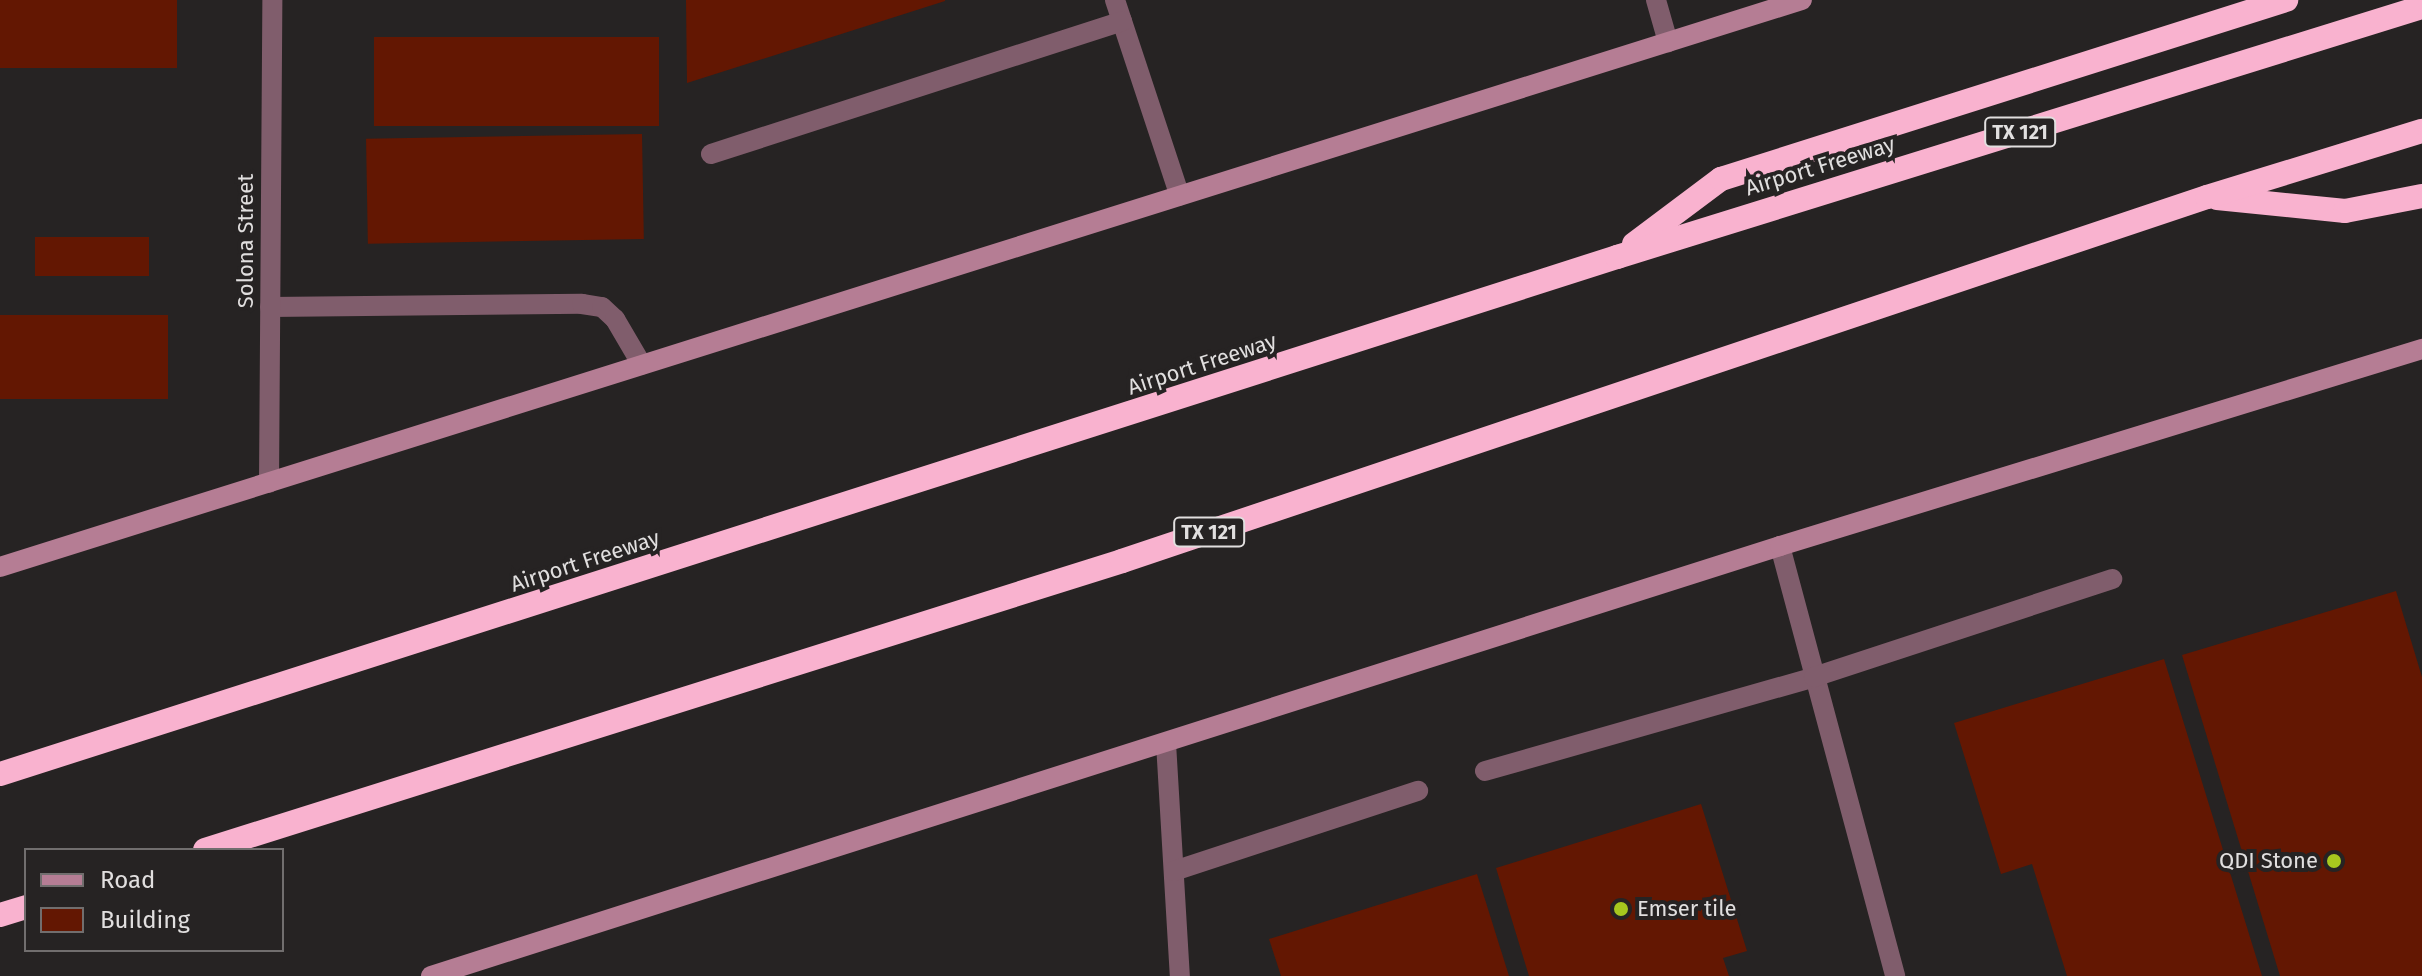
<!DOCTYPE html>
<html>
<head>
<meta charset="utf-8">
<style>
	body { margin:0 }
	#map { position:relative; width:2422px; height:976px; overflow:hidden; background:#262323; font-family:"Fira Sans",sans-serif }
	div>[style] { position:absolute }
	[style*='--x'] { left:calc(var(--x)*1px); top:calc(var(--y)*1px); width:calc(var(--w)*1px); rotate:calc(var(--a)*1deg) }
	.building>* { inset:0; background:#631702; transform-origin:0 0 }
	.lane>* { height:20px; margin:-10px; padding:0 10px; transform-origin:10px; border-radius:10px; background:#805d6c }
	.street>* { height:20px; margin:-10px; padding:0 10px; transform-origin:10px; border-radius:10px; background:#805d6c }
	.secondary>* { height:20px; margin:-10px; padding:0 10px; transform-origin:10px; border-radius:10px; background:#b57d94 }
	.highway>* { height:24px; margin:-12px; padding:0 12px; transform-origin:12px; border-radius:12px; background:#f9b2cf }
	.dots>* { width:22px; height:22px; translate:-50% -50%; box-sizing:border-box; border:4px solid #262323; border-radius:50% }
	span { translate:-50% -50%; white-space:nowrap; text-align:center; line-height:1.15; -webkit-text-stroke:8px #262323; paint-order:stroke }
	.shield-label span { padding:2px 6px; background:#262323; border:2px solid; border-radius:6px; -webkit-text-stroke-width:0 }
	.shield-label { font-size:20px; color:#e1dfdf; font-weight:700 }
	.street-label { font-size:22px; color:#e1dfdf }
	.poi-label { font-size:22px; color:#e1dfdf }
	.right { translate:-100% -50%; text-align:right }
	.left { translate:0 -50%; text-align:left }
	.legend { position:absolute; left:24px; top:848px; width:260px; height:104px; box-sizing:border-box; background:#262323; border:2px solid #716e6e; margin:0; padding:10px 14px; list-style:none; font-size:24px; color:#e1dfdf }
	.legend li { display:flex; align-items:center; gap:16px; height:40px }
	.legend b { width:40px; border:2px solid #716e6e }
</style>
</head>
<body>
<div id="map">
	<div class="building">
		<i style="left:0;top:0;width:177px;height:68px"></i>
		<i style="clip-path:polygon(686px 0,945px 0,945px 1px,687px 83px)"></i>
		<i style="left:374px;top:37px;width:285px;height:89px"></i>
		<i style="left:642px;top:134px;width:105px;height:276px;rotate:89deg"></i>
		<i style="left:35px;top:237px;width:114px;height:39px"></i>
		<i style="left:0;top:315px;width:168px;height:84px"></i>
		<i style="clip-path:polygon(2396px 591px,2422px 677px,2422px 976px,2280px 976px,2182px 655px)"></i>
		<i style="clip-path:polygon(2164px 659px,2262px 976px,2067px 976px,2032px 864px,2001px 874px,1954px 723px)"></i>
		<i style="clip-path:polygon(1701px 804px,1747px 951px,1723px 958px,1729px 976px,1529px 976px,1496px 868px)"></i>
		<i style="clip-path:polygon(1477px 874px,1509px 976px,1281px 976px,1269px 939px)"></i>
	</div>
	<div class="lane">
		<i style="--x:1115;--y:0;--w:206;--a:71.7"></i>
		<i style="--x:1656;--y:0;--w:44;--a:74.1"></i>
		<i style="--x:711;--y:154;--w:432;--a:-17.9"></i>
		<i style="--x:270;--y:307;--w:312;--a:-0.6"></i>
		<i style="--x:582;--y:304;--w:20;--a:9"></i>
		<i style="--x:602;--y:307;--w:18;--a:43"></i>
		<i style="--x:615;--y:319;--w:53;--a:59.6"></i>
		<i style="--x:1780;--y:546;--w:445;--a:75"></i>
		<i style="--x:1166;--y:743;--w:233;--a:86.6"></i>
		<i style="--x:1485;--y:771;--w:342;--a:-15.9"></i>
		<i style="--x:1814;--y:677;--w:314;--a:-18.2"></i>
		<i style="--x:1174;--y:871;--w:257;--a:-18.2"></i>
	</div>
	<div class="street">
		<i style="--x:269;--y:483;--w:483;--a:-89.6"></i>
	</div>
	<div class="secondary">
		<i style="--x:0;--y:567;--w:1889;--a:-17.47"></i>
		<i style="--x:431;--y:976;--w:1416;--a:-17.68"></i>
		<i style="--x:1780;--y:546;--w:672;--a:-17.06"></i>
	</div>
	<div class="highway">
		<i style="--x:2217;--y:198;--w:129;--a:5.8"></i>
		<i style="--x:2345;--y:211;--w:78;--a:-11"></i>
		<i style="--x:1634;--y:244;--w:109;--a:-36.8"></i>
		<i style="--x:1721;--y:179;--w:593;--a:-17.58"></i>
		<i style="--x:0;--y:774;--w:1698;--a:-17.73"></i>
		<i style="--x:1617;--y:257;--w:843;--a:-17.25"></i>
		<i style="--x:205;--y:850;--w:961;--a:-17.49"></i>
		<i style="--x:1122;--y:561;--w:1144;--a:-18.55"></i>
		<i style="--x:2207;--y:197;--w:225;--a:-17.1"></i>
		<i style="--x:0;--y:915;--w:27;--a:-17"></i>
	</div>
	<div class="dots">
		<i style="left:2334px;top:861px;background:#a7c71e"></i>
		<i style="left:1621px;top:909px;background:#a7c71e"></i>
	</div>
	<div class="shield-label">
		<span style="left:2020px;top:132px">TX 121</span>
		<span style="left:1209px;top:532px">TX 121</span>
	</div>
	<div class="street-label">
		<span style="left:1820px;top:166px;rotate:-17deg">Airport Freeway</span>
		<span style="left:246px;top:241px;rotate:-90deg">Solona Street</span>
		<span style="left:1202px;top:364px;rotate:-18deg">Airport Freeway</span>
		<span style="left:585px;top:561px;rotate:-18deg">Airport Freeway</span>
	</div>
	<div class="poi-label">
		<span class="right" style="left:2318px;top:861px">QDI Stone</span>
		<span class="left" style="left:1637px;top:909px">Emser tile</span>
	</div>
	<ul class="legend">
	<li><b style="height:10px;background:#b57d94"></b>Road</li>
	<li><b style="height:22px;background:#631702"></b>Building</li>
	</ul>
</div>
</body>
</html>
